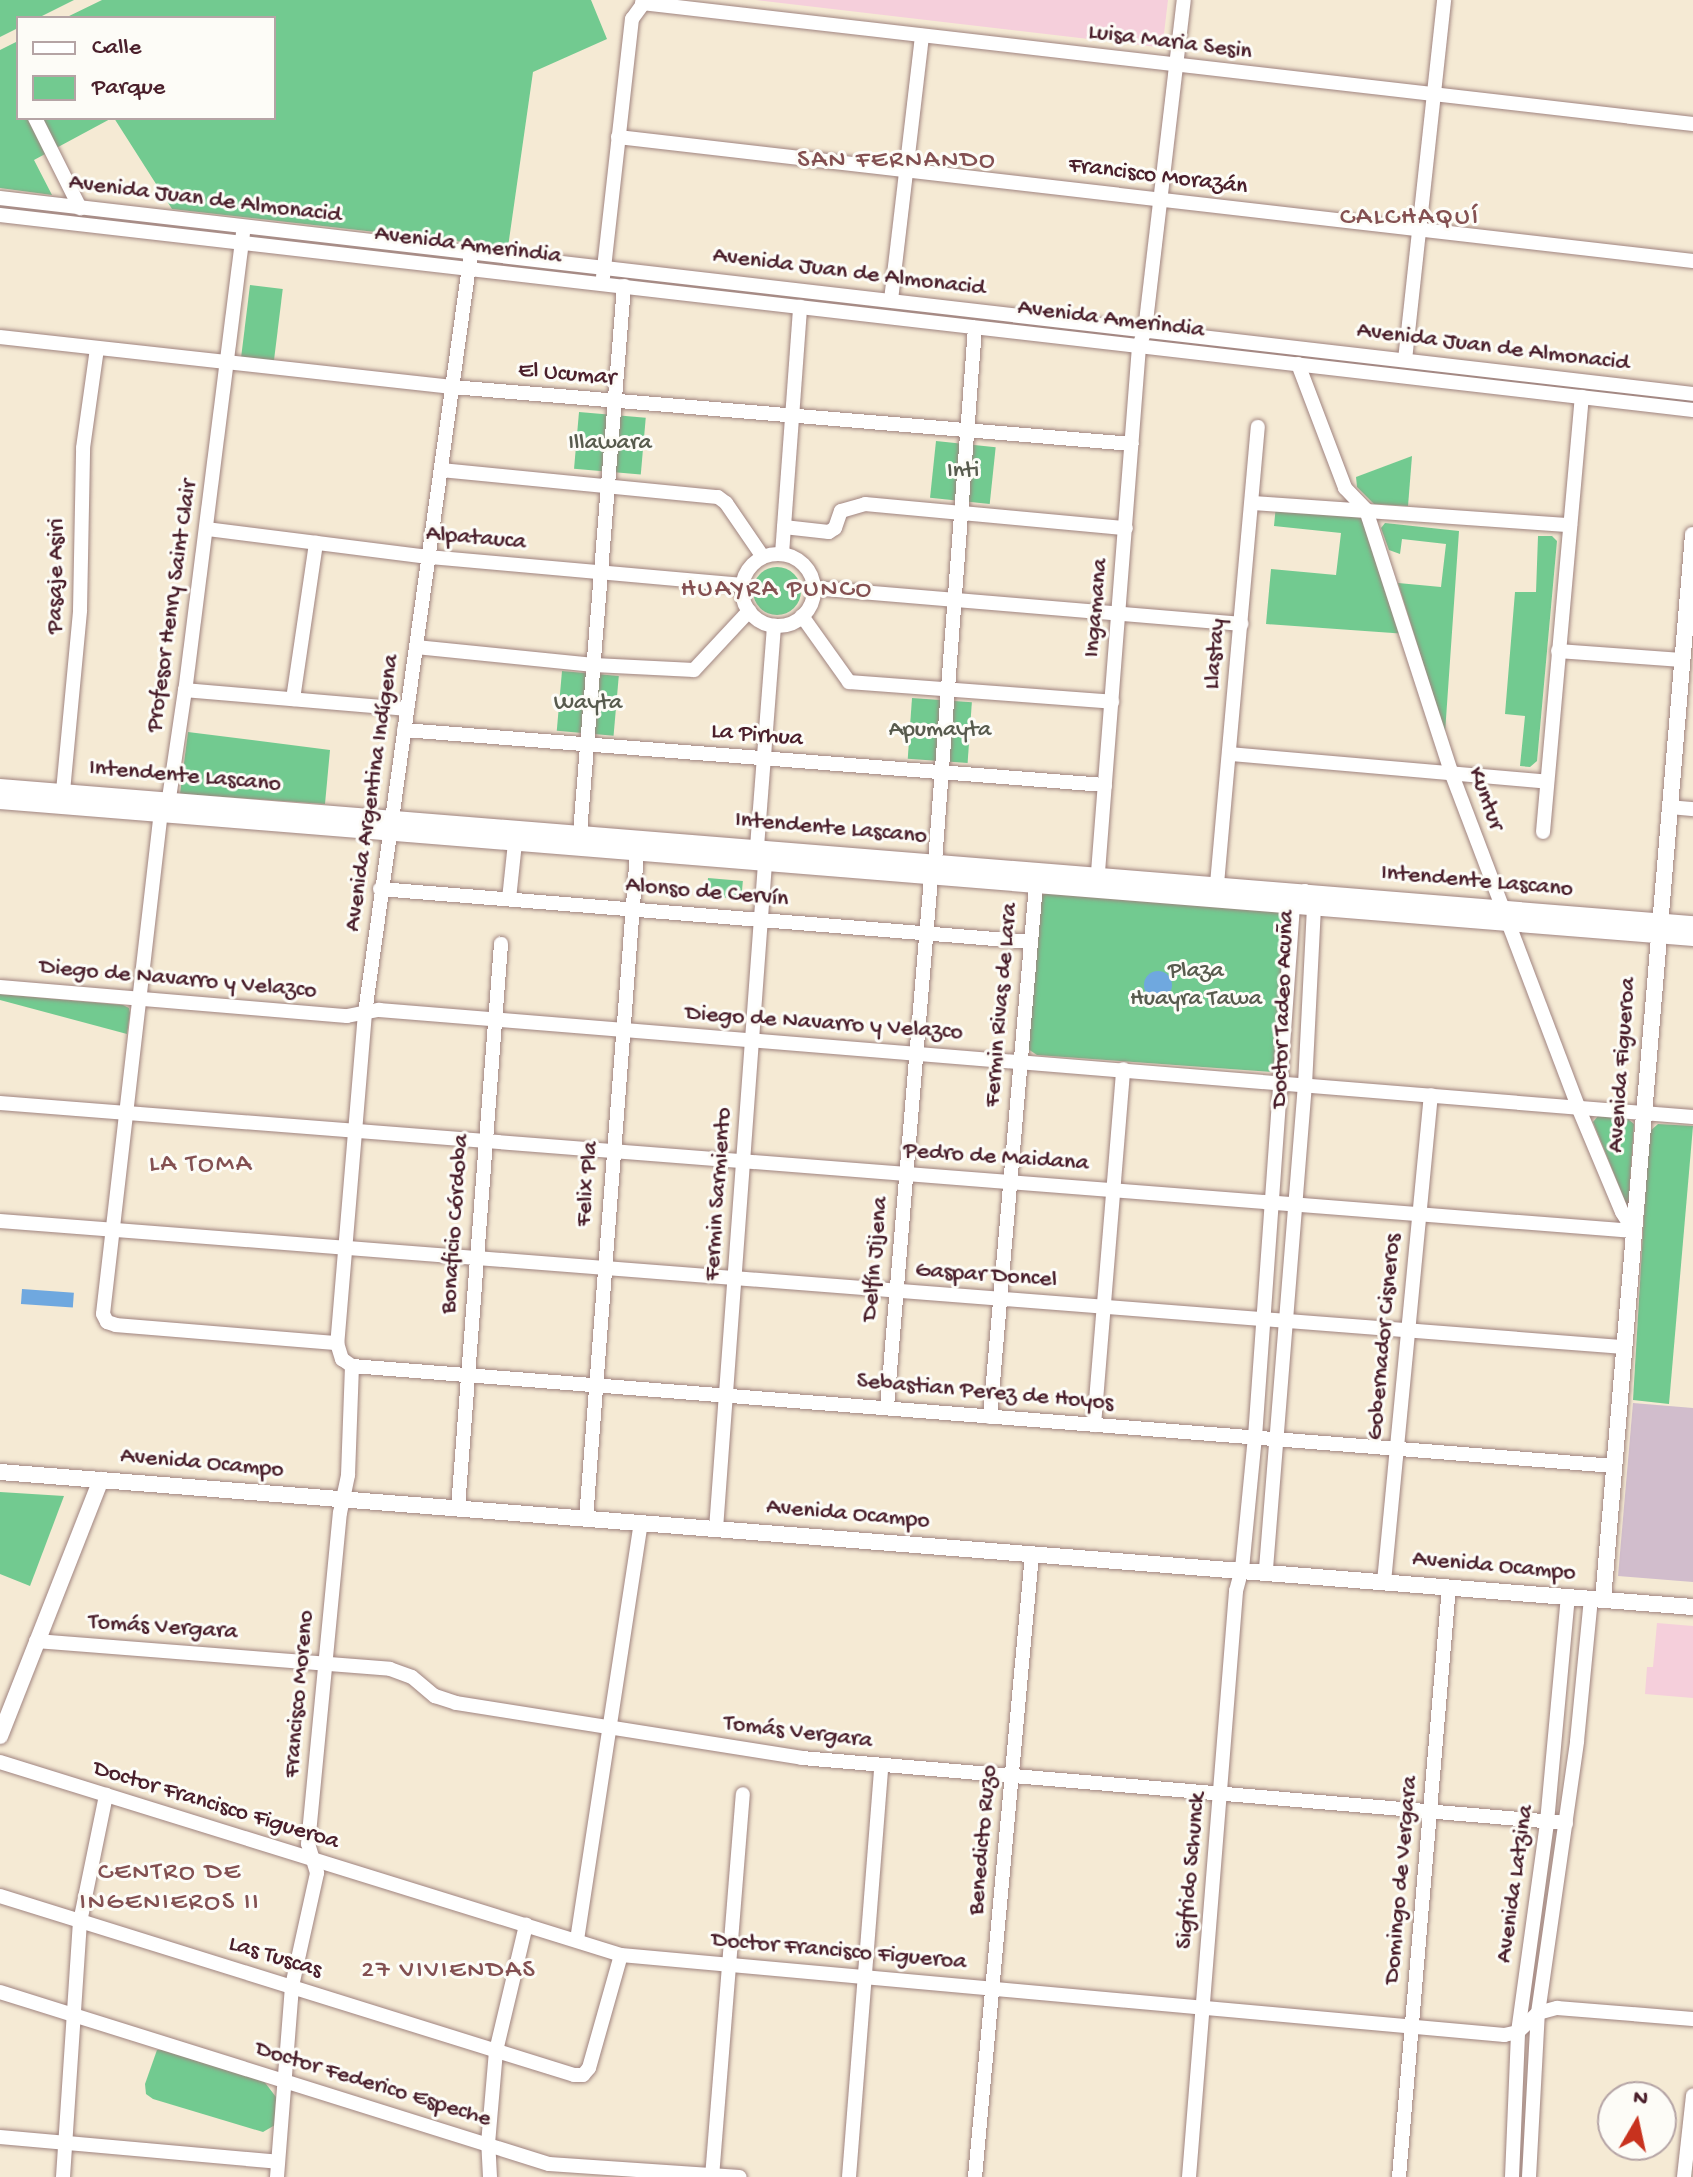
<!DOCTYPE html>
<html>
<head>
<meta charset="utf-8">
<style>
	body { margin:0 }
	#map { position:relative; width:1693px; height:2177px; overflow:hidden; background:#f5ead4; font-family:"Gochi Hand",sans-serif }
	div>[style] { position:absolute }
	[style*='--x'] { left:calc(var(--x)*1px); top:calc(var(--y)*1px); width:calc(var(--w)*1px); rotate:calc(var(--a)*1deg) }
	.built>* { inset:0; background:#f5cfdb }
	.industrial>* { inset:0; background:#d1bdcc }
	.green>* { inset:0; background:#72ca90; transform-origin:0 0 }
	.round { border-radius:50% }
	.water>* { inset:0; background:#6fa8df; transform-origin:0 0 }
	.roads { filter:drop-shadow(0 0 2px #a08480) drop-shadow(0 0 2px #a08480) }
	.minor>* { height:14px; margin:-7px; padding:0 7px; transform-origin:7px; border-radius:7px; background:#fff }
	.minor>.ring { margin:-7px; padding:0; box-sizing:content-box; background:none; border:14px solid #fff; border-radius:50% }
	.major>* { height:16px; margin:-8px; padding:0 8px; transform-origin:8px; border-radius:8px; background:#fff }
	span { translate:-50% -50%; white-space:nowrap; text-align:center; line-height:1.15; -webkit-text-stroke:6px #fdfcf7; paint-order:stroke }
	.street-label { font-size:24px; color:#4a1f2b }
	.park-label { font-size:24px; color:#585b4e }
	.neighbourhood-label { font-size:26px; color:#845152; letter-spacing:2px }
	.legend { position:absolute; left:16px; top:16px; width:260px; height:104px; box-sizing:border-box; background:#fdfcf7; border:2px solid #b5a4a5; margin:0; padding:10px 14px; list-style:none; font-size:24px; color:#4a1f2b }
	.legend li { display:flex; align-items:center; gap:16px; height:40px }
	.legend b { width:40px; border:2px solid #b5a4a5 }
	.north { position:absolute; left:1597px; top:2081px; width:80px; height:80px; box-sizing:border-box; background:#fdfcf7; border:2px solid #b5a4a5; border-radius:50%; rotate:9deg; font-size:22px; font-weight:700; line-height:32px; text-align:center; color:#4a1f2b }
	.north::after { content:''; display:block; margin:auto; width:28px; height:36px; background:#c8321e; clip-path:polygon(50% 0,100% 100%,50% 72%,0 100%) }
</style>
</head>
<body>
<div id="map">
	<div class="built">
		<i style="clip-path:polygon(756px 0,1168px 0,1163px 42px,1157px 47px)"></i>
		<i style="clip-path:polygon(1657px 1623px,1693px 1626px,1693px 1698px,1645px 1694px,1647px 1667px,1653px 1667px)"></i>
	</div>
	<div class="industrial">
		<i style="clip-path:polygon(1633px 1403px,1693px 1408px,1693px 1582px,1618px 1576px)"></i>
	</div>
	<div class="green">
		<i style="clip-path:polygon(0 0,74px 0,38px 18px,18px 18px,18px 28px,0 37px)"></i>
		<i style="clip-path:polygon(102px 0,591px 0,607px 39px,533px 72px,508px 247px,172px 209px,114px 118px,274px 118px,274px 18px,65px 18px)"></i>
		<i style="clip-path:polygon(18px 41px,18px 118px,112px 118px,34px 160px,52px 195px,0 188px,0 50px)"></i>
		<i style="left:250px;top:285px;width:33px;height:73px;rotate:7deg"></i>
		<i style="left:579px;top:412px;width:67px;height:57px;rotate:5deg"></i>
		<i style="left:936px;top:441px;width:60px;height:57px;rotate:6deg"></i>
		<i style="clip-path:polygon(1412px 456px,1408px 506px,1374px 504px,1357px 487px,1356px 477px)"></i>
		<i style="clip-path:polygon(1276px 505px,1366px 510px,1407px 634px,1266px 624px,1271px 569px,1336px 575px,1341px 533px,1274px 526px)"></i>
		<i style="clip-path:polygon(1385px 523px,1459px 531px,1445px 733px,1398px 583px,1441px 587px,1446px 544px,1402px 539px,1400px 554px,1389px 550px,1381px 528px)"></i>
		<i style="clip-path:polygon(1538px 536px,1552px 536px,1557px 541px,1537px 761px,1530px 767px,1520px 766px,1525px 716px,1505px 714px,1515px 592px,1536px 592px)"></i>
		<i class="round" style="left:753px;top:567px;width:48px;height:48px"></i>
		<i style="left:562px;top:671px;width:57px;height:60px;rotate:5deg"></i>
		<i style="left:912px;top:698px;width:60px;height:61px;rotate:4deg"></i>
		<i style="clip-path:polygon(188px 732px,330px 750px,325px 804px,180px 794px)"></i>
		<i style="left:708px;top:878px;width:35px;height:18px;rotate:5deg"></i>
		<i style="clip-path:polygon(1049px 892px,1275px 910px,1282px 913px,1286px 923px,1273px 1072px,1037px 1055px,1028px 1049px,1042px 895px)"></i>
		<i style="clip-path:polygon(0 994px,123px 1005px,129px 1008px,130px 1013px,127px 1034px,0 1000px)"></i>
		<i style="clip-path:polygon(1598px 1116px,1628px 1119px,1634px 1124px,1628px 1208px,1593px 1122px)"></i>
		<i style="clip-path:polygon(1658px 1124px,1693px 1126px,1669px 1404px,1633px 1400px,1649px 1132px)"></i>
		<i style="clip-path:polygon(0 1492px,64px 1496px,30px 1586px,0 1574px)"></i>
		<i style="clip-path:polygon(157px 2050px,165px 2050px,263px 2080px,276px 2097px,275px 2125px,263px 2132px,153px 2099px,146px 2094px,145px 2084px)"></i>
	</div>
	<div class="water">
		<i class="round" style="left:1144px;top:971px;width:28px;height:28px"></i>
		<i style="left:22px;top:1289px;width:52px;height:15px;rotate:4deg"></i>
	</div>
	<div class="roads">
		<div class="minor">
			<i style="--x:642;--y:3;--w:1058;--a:6.57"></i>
			<i style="--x:35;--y:118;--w:101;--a:63.4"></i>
			<i style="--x:618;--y:137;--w:1082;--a:6.58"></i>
			<i style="--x:0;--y:198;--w:1704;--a:6.6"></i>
			<i style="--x:0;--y:215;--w:1704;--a:6.57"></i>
			<i style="--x:243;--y:233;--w:461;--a:97.2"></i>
			<i style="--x:185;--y:690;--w:110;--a:98.4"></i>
			<i style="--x:169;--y:799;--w:14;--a:124"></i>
			<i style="--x:161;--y:811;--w:506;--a:96.58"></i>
			<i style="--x:103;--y:1314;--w:9;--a:63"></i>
			<i style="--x:107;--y:1322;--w:9;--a:18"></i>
			<i style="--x:116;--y:1325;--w:222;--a:4.7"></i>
			<i style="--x:471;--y:252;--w:768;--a:97.93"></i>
			<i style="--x:365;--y:1013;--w:331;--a:94.8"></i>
			<i style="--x:337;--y:1343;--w:17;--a:73"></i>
			<i style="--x:342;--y:1359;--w:12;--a:35"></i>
			<i style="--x:352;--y:1366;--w:1267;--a:4.53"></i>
			<i style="--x:603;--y:277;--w:260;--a:-83.6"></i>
			<i style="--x:632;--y:19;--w:24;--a:-54"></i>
			<i style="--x:891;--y:300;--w:266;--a:-83.3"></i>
			<i style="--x:0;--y:337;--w:455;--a:6.3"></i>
			<i style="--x:452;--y:387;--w:682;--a:4.79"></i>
			<i style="--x:1405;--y:360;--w:362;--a:-83.8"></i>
			<i style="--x:1298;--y:364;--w:133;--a:69.2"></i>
			<i style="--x:1345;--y:488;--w:30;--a:46"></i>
			<i style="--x:1366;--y:510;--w:275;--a:72"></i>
			<i style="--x:1451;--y:772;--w:358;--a:69.2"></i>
			<i style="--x:1578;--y:1107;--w:114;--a:67.3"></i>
			<i style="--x:1622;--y:1212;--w:22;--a:58"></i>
			<i style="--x:441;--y:470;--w:278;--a:5.6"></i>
			<i style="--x:718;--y:497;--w:10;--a:37"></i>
			<i style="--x:726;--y:503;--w:65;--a:55.6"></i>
			<i style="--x:1253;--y:503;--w:318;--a:4"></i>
			<i style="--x:784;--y:527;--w:45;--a:6.3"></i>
			<i style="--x:829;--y:532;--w:7;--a:-34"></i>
			<i style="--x:835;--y:528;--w:18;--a:-71"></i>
			<i style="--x:841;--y:511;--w:25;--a:-16"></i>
			<i style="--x:865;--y:504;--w:262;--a:5.3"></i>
			<i style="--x:207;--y:529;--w:224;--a:7.2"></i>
			<i style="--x:429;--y:557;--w:314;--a:5.1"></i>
			<i style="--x:782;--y:554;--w:248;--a:-85.8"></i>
			<i class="ring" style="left:742px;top:554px;width:58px;height:58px"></i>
			<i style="--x:814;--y:588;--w:429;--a:4.8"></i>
			<i style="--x:802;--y:616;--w:81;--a:54.5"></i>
			<i style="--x:849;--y:682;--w:264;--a:4.3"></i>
			<i style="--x:416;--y:647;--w:179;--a:5.8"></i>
			<i style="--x:594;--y:665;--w:100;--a:2.9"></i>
			<i style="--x:694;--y:670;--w:81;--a:-47"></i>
			<i style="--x:1558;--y:651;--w:124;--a:4.2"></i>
			<i style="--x:185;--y:690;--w:223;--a:4.9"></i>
			<i style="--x:293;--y:699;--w:158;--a:-81.6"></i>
			<i style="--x:404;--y:730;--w:703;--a:4.49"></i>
			<i style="--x:1230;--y:754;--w:318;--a:5"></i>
			<i style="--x:62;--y:802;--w:193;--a:-84.6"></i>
			<i style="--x:80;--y:610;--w:162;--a:-88.9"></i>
			<i style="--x:83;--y:448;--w:100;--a:-82"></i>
			<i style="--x:1669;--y:807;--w:24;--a:5"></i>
			<i style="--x:1543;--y:832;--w:437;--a:-84.9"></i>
			<i style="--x:580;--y:833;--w:549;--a:-85.4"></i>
			<i style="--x:935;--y:862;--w:536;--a:-85.72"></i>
			<i style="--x:1217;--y:884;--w:459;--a:-84.9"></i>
			<i style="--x:1097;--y:885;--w:541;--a:-85.54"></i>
			<i style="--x:1139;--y:346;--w:17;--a:-69"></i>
			<i style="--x:1145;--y:330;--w:332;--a:-83.3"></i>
			<i style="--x:380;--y:889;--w:653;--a:4.65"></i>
			<i style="--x:509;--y:899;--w:56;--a:-83.9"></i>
			<i style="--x:0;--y:987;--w:348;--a:4.8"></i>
			<i style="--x:347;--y:1016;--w:33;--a:-11"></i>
			<i style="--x:379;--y:1010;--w:1318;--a:4.66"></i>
			<i style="--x:0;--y:1103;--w:1639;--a:4.48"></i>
			<i style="--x:0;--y:1221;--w:1629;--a:4.44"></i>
			<i style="--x:887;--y:1407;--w:532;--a:-85.25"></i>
			<i style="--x:990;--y:1417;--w:534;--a:-85.06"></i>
			<i style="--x:1094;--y:1425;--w:357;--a:-85.3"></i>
			<i style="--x:458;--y:1508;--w:566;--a:-85.64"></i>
			<i style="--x:586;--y:1519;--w:668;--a:-85.62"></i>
			<i style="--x:716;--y:1529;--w:668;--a:-85.79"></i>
			<i style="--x:765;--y:863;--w:18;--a:-117"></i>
			<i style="--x:757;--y:847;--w:222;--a:-85.6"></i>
			<i style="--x:1384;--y:1582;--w:489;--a:-84.5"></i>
			<i style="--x:36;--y:1641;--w:355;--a:4.5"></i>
			<i style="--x:390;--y:1669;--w:23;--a:20"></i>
			<i style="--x:412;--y:1677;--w:30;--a:40"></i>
			<i style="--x:435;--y:1696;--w:22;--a:18"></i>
			<i style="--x:456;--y:1703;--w:350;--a:9"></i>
			<i style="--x:802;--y:1758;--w:767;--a:4.86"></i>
			<i style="--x:0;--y:1762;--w:650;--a:17.26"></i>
			<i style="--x:621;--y:1955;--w:887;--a:5.18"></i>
			<i style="--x:1504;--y:2035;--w:14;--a:-12"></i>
			<i style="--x:1518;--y:2032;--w:28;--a:-44"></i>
			<i style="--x:1538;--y:2013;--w:20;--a:-15"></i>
			<i style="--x:1557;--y:2008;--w:136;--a:4.6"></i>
			<i style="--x:0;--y:1896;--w:601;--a:17.32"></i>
			<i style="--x:574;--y:2075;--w:9;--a:0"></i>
			<i style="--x:583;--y:2075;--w:9;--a:-49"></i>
			<i style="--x:589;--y:2068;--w:117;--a:-74.2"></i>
			<i style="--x:577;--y:1940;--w:422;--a:-81.3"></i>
			<i style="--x:0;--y:1992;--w:575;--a:17.4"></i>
			<i style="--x:549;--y:2164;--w:191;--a:3.9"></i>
			<i style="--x:0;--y:2137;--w:279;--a:5.1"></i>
			<i style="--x:63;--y:2177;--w:256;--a:-86.2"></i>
			<i style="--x:80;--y:1922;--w:130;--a:-78.4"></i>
			<i style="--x:277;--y:2177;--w:192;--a:-85.5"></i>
			<i style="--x:292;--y:1986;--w:116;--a:-77.5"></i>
			<i style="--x:317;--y:1873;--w:30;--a:-107"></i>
			<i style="--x:308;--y:1844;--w:333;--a:-84.5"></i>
			<i style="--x:340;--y:1513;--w:39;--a:-78"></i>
			<i style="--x:348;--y:1475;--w:109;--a:-87.9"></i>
			<i style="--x:490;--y:2177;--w:33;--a:-93"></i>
			<i style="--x:488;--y:2144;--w:93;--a:-85.1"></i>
			<i style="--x:496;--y:2051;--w:130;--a:-76.6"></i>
			<i style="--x:712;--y:2177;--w:384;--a:-85.4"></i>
			<i style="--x:849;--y:2177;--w:412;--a:-85.5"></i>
			<i style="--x:975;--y:2177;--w:626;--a:-84.77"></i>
			<i style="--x:1189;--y:2177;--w:588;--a:-85.41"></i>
			<i style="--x:1236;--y:1591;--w:23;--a:-75"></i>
			<i style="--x:1242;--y:1569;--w:133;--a:-84.4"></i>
			<i style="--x:1255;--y:1437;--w:532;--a:-85.91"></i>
			<i style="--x:1293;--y:906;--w:19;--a:-51"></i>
			<i style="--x:1305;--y:891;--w:18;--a:61"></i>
			<i style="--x:1314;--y:907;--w:177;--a:92.9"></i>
			<i style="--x:1305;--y:1084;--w:489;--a:94.6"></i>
			<i style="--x:1399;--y:2177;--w:592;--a:-85.16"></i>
			<i style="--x:1512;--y:2177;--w:145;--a:-87.6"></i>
			<i style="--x:1518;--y:2032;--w:212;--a:-82.1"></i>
			<i style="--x:1547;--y:1822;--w:226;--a:-84.7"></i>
			<i style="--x:1529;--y:2177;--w:164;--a:-86.9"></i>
			<i style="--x:1538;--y:2013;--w:275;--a:-81.8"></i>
			<i style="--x:1577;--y:1741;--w:143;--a:-84.4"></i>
			<i style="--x:1684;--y:2177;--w:82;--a:-83.7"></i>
		</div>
		<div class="major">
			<i style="--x:0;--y:787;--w:1699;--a:4.63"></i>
			<i style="--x:0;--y:801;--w:1699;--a:4.63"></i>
			<i style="--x:0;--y:1472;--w:1698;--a:4.56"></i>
			<i style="--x:1603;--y:1600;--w:1069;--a:-85.17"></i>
			<i style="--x:0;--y:1736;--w:275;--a:-68.5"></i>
		</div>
	</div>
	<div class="street-label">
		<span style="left:1170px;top:43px;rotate:7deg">Luisa Maria Sesin</span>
		<span style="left:1158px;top:177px;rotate:7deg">Francisco Morazán</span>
		<span style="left:205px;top:200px;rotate:7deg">Avenida Juan de Almonacid</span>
		<span style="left:468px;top:246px;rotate:7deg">Avenida Amerindia</span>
		<span style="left:849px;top:273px;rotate:7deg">Avenida Juan de Almonacid</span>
		<span style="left:1111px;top:320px;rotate:7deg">Avenida Amerindia</span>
		<span style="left:1493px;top:348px;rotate:7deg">Avenida Juan de Almonacid</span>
		<span style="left:567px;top:375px;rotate:5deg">El Ucumar</span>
		<span style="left:476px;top:539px;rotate:5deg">Alpatauca</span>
		<span style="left:57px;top:576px;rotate:-89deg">Pasaje Asiri</span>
		<span style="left:173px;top:606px;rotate:-82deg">Profesor Henry Saint Clair</span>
		<span style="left:1097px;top:608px;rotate:-85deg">Ingamana</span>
		<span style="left:1216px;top:654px;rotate:-85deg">Llastay</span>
		<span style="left:757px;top:736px;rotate:5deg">La Pirhua</span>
		<span style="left:185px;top:777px;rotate:5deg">Intendente Lascano</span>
		<span style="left:373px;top:793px;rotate:-82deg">Avenida Argentina Indígena</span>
		<span style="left:1485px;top:799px;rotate:70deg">Kuntur</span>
		<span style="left:831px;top:829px;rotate:5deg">Intendente Lascano</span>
		<span style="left:1477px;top:882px;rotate:5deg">Intendente Lascano</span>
		<span style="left:707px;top:893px;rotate:5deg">Alonso de Cervín</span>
		<span style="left:178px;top:980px;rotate:5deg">Diego de Navarro y Velazco</span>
		<span style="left:1002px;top:1005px;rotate:-85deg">Fermin Rivas de Lara</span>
		<span style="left:1284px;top:1009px;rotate:-88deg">Doctor Tadeo Acuña</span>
		<span style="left:824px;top:1024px;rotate:4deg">Diego de Navarro y Velazco</span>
		<span style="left:1623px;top:1065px;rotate:-86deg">Avenida Figueroa</span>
		<span style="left:996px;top:1158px;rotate:4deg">Pedro de Maidana</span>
		<span style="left:588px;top:1184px;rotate:-85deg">Felix Pla</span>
		<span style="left:719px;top:1194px;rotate:-86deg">Fermin Sarmiento</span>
		<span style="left:456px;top:1224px;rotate:-86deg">Bonaficio Córdoba</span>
		<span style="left:876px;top:1259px;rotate:-85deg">Delfín Jijena</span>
		<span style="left:986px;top:1276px;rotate:4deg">Gaspar Doncel</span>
		<span style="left:1385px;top:1337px;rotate:-85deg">Gobernador Cisneros</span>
		<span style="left:985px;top:1393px;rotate:5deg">Sebastian Perez de Hoyos</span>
		<span style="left:202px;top:1464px;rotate:5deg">Avenida Ocampo</span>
		<span style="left:848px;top:1515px;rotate:5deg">Avenida Ocampo</span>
		<span style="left:1494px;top:1567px;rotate:5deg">Avenida Ocampo</span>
		<span style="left:163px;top:1628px;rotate:4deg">Tomás Vergara</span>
		<span style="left:300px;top:1694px;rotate:-85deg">Francisco Moreno</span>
		<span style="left:798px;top:1733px;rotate:7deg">Tomás Vergara</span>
		<span style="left:216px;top:1806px;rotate:17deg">Doctor Francisco Figueroa</span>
		<span style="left:984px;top:1840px;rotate:-85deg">Benedicto Ruzo</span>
		<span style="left:1192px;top:1871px;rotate:-85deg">Sigfrido Schunck</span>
		<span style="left:1402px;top:1880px;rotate:-85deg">Domingo de Vergara</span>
		<span style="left:1516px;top:1884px;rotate:-82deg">Avenida Latzina</span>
		<span style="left:839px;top:1952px;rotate:5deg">Doctor Francisco Figueroa</span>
		<span style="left:275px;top:1958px;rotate:17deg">Las Tuscas</span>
		<span style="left:373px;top:2085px;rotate:17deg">Doctor Federico Espeche</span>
	</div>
	<div class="park-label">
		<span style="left:610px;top:444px">Illawara</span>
		<span style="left:963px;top:472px">Inti</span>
		<span style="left:588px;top:704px">Wayta</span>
		<span style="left:940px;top:731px">Apumayta</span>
		<span style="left:1196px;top:986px">Plaza<br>Huayra Tawa</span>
	</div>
	<div class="neighbourhood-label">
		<span style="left:897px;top:162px">SAN FERNANDO</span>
		<span style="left:1410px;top:219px">CALCHAQUÍ</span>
		<span style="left:777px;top:591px">HUAYRA PUNCO</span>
		<span style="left:201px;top:1166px">LA TOMA</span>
		<span style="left:170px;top:1889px">CENTRO DE<br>INGENIEROS II</span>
		<span style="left:449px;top:1972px">27 VIVIENDAS</span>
	</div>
	<ul class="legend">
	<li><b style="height:10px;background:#fff"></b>Calle</li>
	<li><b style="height:22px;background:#72ca90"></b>Parque</li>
	</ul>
	<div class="north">N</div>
</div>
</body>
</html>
